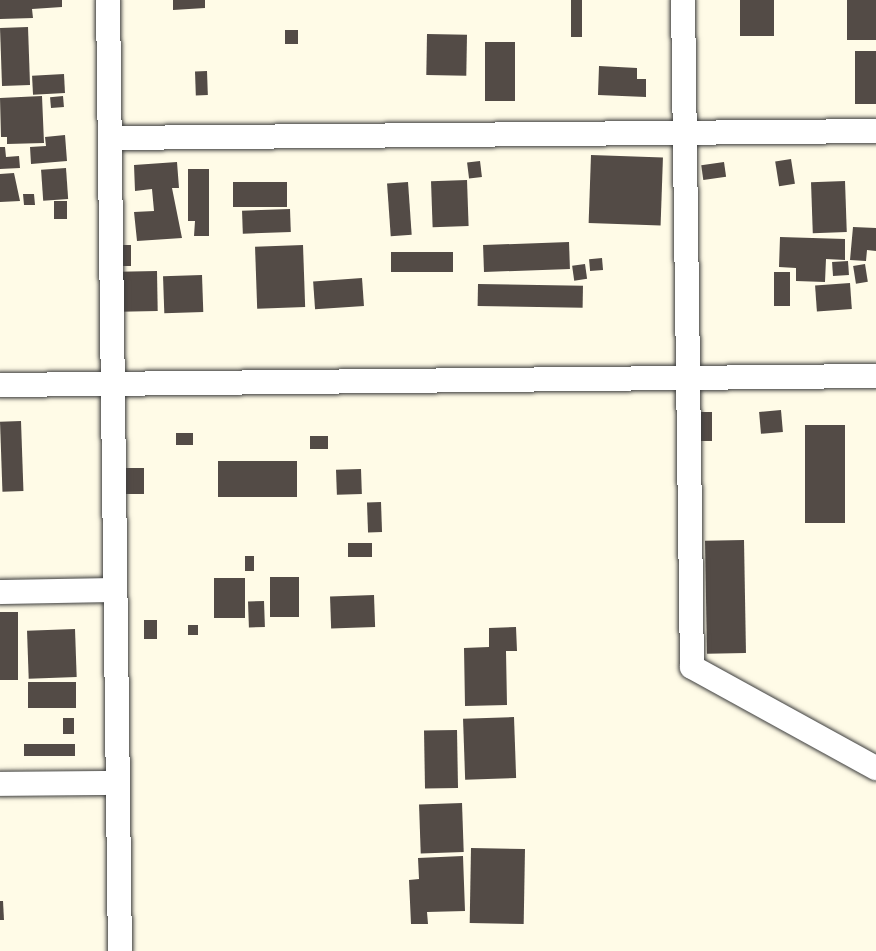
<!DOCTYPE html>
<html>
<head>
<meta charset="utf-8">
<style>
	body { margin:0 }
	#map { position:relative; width:876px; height:951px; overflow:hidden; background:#fffbe7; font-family:"Source Serif 4",serif }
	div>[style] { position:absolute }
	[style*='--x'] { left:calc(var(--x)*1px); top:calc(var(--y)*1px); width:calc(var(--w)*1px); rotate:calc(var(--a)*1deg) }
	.building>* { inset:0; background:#534b46; transform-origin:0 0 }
	.roads { filter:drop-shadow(0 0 2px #3d3d3d) drop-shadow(0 0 2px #3d3d3d) }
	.street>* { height:24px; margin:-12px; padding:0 12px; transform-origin:12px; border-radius:12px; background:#fff }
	span { translate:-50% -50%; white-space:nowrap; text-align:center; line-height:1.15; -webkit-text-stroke:6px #fff; paint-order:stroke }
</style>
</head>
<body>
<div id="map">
	<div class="building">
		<i style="clip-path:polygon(0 0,62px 0,62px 7px,32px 9px,33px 18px,0 19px)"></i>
		<i style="clip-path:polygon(173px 0,205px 0,205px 8px,173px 10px)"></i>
		<i style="left:571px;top:0;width:11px;height:37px"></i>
		<i style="left:740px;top:0;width:34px;height:36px"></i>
		<i style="left:847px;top:0;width:29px;height:40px"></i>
		<i style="left:28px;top:27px;width:58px;height:28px;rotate:88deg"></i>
		<i style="left:285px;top:30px;width:13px;height:14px"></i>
		<i style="left:427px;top:34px;width:40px;height:41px;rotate:1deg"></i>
		<i style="left:485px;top:42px;width:30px;height:59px"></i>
		<i style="left:855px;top:51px;width:21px;height:53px"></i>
		<i style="clip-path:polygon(599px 66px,637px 68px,637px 79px,646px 79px,646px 97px,598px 95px)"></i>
		<i style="left:207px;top:71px;width:24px;height:12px;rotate:88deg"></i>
		<i style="left:64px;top:74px;width:19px;height:32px;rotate:87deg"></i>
		<i style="clip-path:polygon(42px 96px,44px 143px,7px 144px,7px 137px,1px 137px,0 98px)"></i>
		<i style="left:63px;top:96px;width:11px;height:13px;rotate:85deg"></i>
		<i style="clip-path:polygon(65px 135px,67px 161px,31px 164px,30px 147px,46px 146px,45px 137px)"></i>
		<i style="clip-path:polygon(0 147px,5px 147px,6px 157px,19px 156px,20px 168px,0 169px)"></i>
		<i style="left:591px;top:155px;width:72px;height:68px;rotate:2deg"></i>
		<i style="left:791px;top:159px;width:25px;height:16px;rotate:81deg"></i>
		<i style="left:480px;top:161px;width:16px;height:13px;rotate:83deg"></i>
		<i style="clip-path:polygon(177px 162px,179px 188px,172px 188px,182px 238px,137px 241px,134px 212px,154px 211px,152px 189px,135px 191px,134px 165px)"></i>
		<i style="left:724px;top:162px;width:15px;height:23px;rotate:82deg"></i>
		<i style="left:66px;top:168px;width:31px;height:25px;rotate:86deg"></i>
		<i style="clip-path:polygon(188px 169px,209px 169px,209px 236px,194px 236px,195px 221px,188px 221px)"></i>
		<i style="clip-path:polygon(14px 173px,20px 201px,0 202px,0 174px)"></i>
		<i style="left:467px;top:180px;width:46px;height:36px;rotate:88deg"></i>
		<i style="left:845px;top:181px;width:51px;height:34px;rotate:88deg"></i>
		<i style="left:287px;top:182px;width:25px;height:54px;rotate:90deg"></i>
		<i style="left:408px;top:182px;width:53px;height:21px;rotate:86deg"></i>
		<i style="clip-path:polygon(23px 194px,34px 194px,35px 205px,24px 205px)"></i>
		<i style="left:54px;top:201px;width:13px;height:18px"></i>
		<i style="left:290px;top:209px;width:23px;height:48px;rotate:88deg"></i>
		<i style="clip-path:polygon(853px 227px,876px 228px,876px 251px,867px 250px,866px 261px,850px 260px)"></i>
		<i style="clip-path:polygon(780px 237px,845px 239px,845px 260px,826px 259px,825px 282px,796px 281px,796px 268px,779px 267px)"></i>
		<i style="left:569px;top:242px;width:27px;height:86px;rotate:88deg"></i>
		<i style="left:131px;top:245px;width:21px;height:17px;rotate:90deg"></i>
		<i style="left:303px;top:245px;width:62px;height:48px;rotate:88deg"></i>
		<i style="left:391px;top:252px;width:62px;height:20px"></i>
		<i style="left:602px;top:258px;width:12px;height:13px;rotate:85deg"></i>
		<i style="left:848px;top:261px;width:14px;height:16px;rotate:86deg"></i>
		<i style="left:585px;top:264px;width:15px;height:13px;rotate:82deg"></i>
		<i style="left:865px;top:264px;width:18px;height:12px;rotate:81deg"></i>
		<i style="left:157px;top:271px;width:40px;height:38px;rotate:89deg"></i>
		<i style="left:774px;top:272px;width:16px;height:34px"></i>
		<i style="left:202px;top:275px;width:37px;height:39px;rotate:88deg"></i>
		<i style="left:362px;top:278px;width:28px;height:49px;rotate:86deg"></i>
		<i style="left:850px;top:283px;width:26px;height:35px;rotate:86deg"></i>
		<i style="left:478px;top:284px;width:105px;height:22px;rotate:1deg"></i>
		<i style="left:781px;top:410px;width:22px;height:22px;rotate:85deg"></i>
		<i style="left:694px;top:412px;width:18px;height:29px"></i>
		<i style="left:21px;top:421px;width:70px;height:21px;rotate:88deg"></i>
		<i style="left:805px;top:425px;width:40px;height:98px"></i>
		<i style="left:176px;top:433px;width:17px;height:12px"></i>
		<i style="left:328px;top:436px;width:13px;height:18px;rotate:90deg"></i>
		<i style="left:297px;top:461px;width:36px;height:79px;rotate:90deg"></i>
		<i style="left:124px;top:468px;width:20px;height:26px"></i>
		<i style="left:361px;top:469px;width:25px;height:25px;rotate:88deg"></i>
		<i style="left:381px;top:502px;width:30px;height:14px;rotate:88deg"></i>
		<i style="left:744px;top:540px;width:113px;height:39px;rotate:89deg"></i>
		<i style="left:348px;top:543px;width:24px;height:14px"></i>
		<i style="left:245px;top:556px;width:9px;height:15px"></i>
		<i style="left:270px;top:577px;width:29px;height:40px"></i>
		<i style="left:214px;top:578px;width:31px;height:40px"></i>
		<i style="left:374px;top:595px;width:32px;height:44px;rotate:88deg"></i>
		<i style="left:264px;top:601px;width:26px;height:16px;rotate:88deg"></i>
		<i style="left:0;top:612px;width:18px;height:68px"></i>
		<i style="left:144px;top:620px;width:13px;height:19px"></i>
		<i style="left:188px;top:625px;width:10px;height:10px"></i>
		<i style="clip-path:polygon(516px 627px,517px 651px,506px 651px,507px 705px,465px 706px,464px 648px,489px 647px,489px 628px)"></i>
		<i style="left:75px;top:629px;width:48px;height:48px;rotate:88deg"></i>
		<i style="left:76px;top:682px;width:26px;height:48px;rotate:90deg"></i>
		<i style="left:514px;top:717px;width:61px;height:51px;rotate:88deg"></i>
		<i style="left:63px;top:718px;width:11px;height:16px"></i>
		<i style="left:457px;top:730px;width:58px;height:33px;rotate:89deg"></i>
		<i style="left:24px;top:744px;width:51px;height:12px"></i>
		<i style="left:462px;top:803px;width:49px;height:43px;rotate:88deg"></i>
		<i style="left:471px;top:848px;width:54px;height:75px;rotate:1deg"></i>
		<i style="clip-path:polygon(463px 856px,465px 911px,427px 912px,428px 924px,411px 924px,409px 880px,419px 879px,418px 858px)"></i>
		<i style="clip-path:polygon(0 901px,3px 901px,4px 920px,0 920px)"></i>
	</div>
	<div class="roads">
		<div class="street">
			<i style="--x:108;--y:0;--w:951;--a:89.28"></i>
			<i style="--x:683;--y:0;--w:667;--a:89.23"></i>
			<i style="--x:692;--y:667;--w:210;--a:28.8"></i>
			<i style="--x:110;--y:138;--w:766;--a:-0.52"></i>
			<i style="--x:0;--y:385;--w:876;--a:-0.59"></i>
			<i style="--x:0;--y:592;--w:115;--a:-1"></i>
			<i style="--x:0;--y:784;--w:118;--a:-0.5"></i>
		</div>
	</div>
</div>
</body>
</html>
